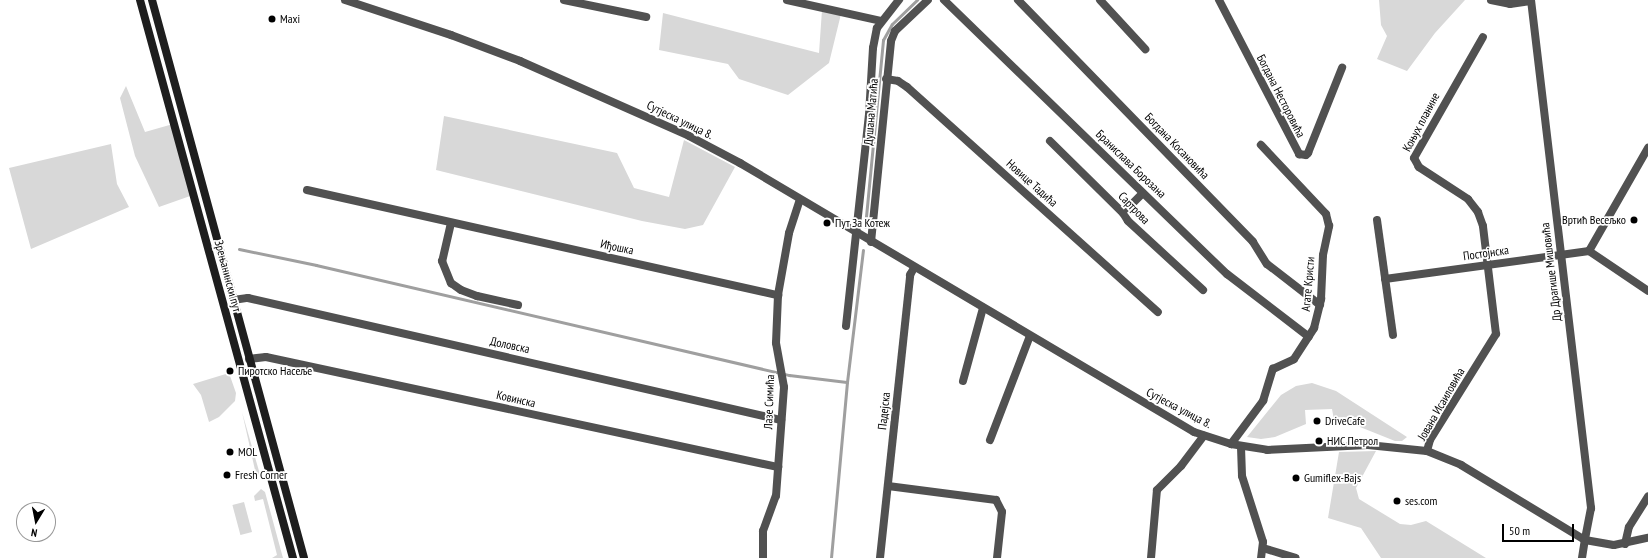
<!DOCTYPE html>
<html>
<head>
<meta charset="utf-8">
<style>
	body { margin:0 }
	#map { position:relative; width:1648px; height:558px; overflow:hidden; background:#fff; font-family:"PT Sans Narrow",sans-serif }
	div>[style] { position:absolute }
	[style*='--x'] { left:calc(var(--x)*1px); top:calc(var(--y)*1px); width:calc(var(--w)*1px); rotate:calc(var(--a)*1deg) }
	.green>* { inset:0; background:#d8d8d8; transform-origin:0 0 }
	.stream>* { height:3px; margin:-1.5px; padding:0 1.5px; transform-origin:1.5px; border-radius:1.5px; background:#9f9f9f }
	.minor>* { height:8px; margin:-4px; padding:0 4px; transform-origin:4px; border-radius:4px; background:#515151 }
	.tertiary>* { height:8px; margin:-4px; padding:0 4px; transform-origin:4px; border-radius:4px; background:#515151 }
	.secondary>* { height:8px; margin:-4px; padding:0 4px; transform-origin:4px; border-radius:4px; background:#1e1e1e }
	.dots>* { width:11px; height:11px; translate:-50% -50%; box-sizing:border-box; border:2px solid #fff; border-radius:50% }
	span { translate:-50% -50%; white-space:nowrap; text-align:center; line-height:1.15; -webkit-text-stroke:3.5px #fff; paint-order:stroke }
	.poi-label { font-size:12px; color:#000 }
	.left { translate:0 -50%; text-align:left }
	.right { translate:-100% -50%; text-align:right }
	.street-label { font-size:12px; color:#000 }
	.north { position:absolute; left:16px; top:502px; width:40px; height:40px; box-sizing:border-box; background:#fff; border:1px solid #999; border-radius:50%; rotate:190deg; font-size:11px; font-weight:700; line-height:16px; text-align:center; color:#000 }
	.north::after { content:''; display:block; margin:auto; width:14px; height:18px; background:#000; clip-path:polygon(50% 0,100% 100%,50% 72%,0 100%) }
	.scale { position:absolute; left:1502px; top:524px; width:72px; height:18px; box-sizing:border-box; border:2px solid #000; border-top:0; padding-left:5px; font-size:12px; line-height:14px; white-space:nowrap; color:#000; -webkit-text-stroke:3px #fff; paint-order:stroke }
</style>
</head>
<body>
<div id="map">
	<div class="green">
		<i style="clip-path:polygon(1379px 0,1465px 0,1435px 33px,1407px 71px,1377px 59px,1387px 36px,1381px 25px)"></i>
		<i style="clip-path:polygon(822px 10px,841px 14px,829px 63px,788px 95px,739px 79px,728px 64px,659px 50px,663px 13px,819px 53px)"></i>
		<i style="clip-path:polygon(126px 86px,145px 132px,173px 124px,193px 195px,159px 207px,135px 156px,120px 98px)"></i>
		<i style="clip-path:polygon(444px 116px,617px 153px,634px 188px,669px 197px,684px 140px,735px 167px,703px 225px,685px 229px,642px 221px,436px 170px)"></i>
		<i style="clip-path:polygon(111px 144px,117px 184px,129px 207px,31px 249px,9px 168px)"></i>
		<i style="clip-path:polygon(229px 373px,236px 393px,235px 401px,219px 417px,209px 422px,201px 395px,193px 384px)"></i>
		<i style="clip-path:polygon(1312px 383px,1336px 391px,1407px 437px,1402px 441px,1395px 441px,1360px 427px,1334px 420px,1332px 409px,1305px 410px,1306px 424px,1275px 437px,1261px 439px,1247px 437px,1281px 395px,1296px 386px)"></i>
		<i style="clip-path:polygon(242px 412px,261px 478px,255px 470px)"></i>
		<i style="clip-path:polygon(1376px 451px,1356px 488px,1359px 499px,1400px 524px,1411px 525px,1426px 521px,1486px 558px,1381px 558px,1361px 528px,1328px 518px,1339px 452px)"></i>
		<i style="clip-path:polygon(261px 489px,265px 492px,283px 558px,272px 558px,277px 555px,263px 499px,255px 501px,254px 496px)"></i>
		<i style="left:244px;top:502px;width:31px;height:12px;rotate:75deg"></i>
	</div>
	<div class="stream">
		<i style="--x:865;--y:227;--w:188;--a:-84.5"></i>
		<i style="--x:883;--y:40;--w:18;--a:-61"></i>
		<i style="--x:892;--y:24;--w:35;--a:-44"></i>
		<i style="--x:239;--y:249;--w:79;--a:11.7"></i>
		<i style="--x:316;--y:265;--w:486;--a:13.1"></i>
		<i style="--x:789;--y:375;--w:58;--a:6.9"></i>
		<i style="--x:847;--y:382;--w:177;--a:95.2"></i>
		<i style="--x:847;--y:382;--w:133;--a:-83.1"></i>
	</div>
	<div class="minor">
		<i style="--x:564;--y:0;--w:84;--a:11.7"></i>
		<i style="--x:787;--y:0;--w:96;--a:12.6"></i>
		<i style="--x:944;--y:0;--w:394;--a:44.1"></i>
		<i style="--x:1227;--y:274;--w:103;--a:37.5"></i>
		<i style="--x:1018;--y:0;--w:337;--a:45.8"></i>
		<i style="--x:1253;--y:242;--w:26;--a:58"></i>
		<i style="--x:1267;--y:264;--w:67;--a:37.7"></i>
		<i style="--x:1100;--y:0;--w:67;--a:47.4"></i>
		<i style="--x:1219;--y:0;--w:174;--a:62.5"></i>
		<i style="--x:1299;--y:154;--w:7;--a:8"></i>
		<i style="--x:1306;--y:155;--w:3;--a:-45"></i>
		<i style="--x:1308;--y:153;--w:92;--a:-68.2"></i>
		<i style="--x:1491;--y:0;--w:19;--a:12"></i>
		<i style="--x:1510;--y:4;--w:21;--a:-8"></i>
		<i style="--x:886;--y:79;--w:12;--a:9"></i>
		<i style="--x:898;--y:81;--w:11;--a:34"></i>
		<i style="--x:907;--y:87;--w:337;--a:41.9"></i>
		<i style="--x:1050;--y:141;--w:103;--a:44.6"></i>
		<i style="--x:1123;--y:213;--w:9;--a:58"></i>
		<i style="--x:1128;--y:221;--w:102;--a:42.6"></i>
		<i style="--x:307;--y:190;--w:483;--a:12.6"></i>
		<i style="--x:1123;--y:213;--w:28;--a:-45"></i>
		<i style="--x:1377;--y:220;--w:116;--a:82.1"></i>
		<i style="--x:451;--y:223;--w:39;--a:103"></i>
		<i style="--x:442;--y:261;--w:24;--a:68"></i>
		<i style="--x:451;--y:283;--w:12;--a:35"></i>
		<i style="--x:461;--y:290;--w:17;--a:21"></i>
		<i style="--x:477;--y:296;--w:42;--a:12.4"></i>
		<i style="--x:871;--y:242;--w:202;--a:-84.3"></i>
		<i style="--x:891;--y:41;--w:11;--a:-68"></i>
		<i style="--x:895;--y:31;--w:45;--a:-43.2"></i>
		<i style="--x:1589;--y:251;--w:119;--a:-60.2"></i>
		<i style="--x:1589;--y:251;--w:71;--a:34.1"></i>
		<i style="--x:1385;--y:279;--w:206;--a:-7.8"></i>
		<i style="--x:233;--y:300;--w:15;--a:-8"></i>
		<i style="--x:248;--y:298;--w:547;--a:12.89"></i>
		<i style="--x:846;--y:326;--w:212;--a:-83.8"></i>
		<i style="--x:869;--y:115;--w:67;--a:-86.6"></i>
		<i style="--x:873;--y:48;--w:20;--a:-79"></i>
		<i style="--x:877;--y:28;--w:36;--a:-52"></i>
		<i style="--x:249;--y:359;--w:17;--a:-7"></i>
		<i style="--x:266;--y:357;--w:524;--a:12.13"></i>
		<i style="--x:963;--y:381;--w:76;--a:-74.7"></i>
		<i style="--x:990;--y:440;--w:111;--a:-69"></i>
		<i style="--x:1231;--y:444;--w:54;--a:-53.3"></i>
		<i style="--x:1263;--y:401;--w:34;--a:-73"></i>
		<i style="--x:1273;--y:369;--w:23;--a:-25"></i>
		<i style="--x:1294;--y:359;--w:37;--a:-57"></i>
		<i style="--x:1314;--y:328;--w:30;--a:-76"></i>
		<i style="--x:1321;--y:299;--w:44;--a:-87.4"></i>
		<i style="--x:1323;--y:255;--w:30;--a:-78"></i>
		<i style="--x:1329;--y:226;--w:12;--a:-104"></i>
		<i style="--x:1326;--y:214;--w:95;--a:-133.3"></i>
		<i style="--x:1241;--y:447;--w:29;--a:88"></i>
		<i style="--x:1242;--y:476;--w:69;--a:72.3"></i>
		<i style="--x:1263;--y:542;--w:16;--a:97"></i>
		<i style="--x:1427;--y:451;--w:11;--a:-75"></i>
		<i style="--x:1430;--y:440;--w:125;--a:-58.1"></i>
		<i style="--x:1496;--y:334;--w:109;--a:-96.9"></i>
		<i style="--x:1483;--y:226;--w:15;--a:-110"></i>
		<i style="--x:1478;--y:212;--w:16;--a:-128"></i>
		<i style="--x:1468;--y:199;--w:59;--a:-146.9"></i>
		<i style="--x:1419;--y:167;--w:10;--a:-119"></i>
		<i style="--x:1414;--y:158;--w:139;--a:-60.3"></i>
		<i style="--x:888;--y:486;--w:109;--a:7.4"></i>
		<i style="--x:996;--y:500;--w:13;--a:63"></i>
		<i style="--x:1002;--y:512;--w:46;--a:96.2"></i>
		<i style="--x:1625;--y:544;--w:17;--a:-77"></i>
		<i style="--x:1629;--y:527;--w:36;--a:-58"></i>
		<i style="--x:1263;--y:548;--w:34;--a:17"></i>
		<i style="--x:763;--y:558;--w:27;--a:-90"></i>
		<i style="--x:763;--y:531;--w:37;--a:-70"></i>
		<i style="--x:776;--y:496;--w:109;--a:-85.8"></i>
		<i style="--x:784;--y:387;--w:45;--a:-100.3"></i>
		<i style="--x:776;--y:343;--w:48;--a:-87.6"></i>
		<i style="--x:778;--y:295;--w:63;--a:-79.9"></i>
		<i style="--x:789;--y:233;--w:35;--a:-72"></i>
		<i style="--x:880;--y:558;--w:285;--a:-83.9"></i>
		<i style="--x:910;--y:275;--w:8;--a:-60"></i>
		<i style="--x:1151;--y:558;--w:68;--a:-85"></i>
		<i style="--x:1157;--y:490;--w:34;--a:-45"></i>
		<i style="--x:1181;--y:466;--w:38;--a:-53"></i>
		<i style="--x:1582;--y:558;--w:18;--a:-81"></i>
	</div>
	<div class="tertiary">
		<i style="--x:345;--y:0;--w:112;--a:18.3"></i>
		<i style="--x:451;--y:35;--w:74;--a:20.6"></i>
		<i style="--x:520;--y:61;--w:185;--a:23.9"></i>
		<i style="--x:689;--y:136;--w:58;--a:27.9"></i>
		<i style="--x:740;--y:163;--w:528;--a:30.65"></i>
		<i style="--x:1194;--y:432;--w:39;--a:18"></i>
		<i style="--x:1231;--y:444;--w:36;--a:9"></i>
		<i style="--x:1267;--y:450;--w:101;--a:-2.8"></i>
		<i style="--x:1368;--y:445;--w:59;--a:5.8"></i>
		<i style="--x:1427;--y:451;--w:37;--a:22"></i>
		<i style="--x:1461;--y:465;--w:145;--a:31.2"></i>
		<i style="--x:1585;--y:540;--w:29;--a:10"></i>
		<i style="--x:1614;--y:545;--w:35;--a:-12"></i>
		<i style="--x:1531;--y:0;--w:512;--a:83.26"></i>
		<i style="--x:1591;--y:508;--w:33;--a:101"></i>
	</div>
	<div class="secondary">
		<i style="--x:140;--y:0;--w:579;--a:74.67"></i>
		<i style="--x:152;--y:0;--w:578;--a:74.76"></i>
	</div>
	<div class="dots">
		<i style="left:272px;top:19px;background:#000"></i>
		<i style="left:1634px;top:220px;background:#000"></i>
		<i style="left:827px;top:223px;background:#000"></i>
		<i style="left:230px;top:371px;background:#000"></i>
		<i style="left:1317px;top:421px;background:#000"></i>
		<i style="left:1319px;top:441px;background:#000"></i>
		<i style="left:230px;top:452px;background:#000"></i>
		<i style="left:227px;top:475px;background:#000"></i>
		<i style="left:1296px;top:478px;background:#000"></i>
		<i style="left:1397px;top:501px;background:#000"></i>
	</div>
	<div class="poi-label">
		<span class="left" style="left:280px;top:19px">Maxi</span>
		<span class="right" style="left:1626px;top:220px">Вртић Весељко</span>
		<span class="left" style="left:835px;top:223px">Пут За Котеж</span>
		<span class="left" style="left:238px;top:371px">Пиротско Насеље</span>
		<span class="left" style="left:1325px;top:421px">DriveCafe</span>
		<span class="left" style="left:1327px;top:441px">НИС Петрол</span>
		<span class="left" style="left:238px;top:452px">MOL</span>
		<span class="left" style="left:235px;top:475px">Fresh Corner</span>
		<span class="left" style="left:1304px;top:478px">Gumiflex-Bajs</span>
		<span class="left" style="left:1405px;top:501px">ses.com</span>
	</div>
	<div class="street-label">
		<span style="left:1281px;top:96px;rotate:63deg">Богдана Несторовића</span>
		<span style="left:871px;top:112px;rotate:-85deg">Душана Матића</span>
		<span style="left:680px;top:120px;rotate:26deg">Сутјеска улица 8.</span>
		<span style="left:1421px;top:122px;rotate:-62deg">Коњух планине</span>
		<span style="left:1177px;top:146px;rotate:46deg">Богдана Косановића</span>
		<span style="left:1131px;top:164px;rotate:44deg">Бранислава Борозана</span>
		<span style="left:1032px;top:183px;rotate:42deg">Новице Тадића</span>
		<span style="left:1134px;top:208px;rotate:46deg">Сартрова</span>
		<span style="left:617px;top:247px;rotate:12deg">Иђошка</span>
		<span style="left:1486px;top:253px;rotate:-8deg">Постојнска</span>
		<span style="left:1551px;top:272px;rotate:-97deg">Др Драгише Мишовића</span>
		<span style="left:228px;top:276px;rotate:75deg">Зрењанински пут</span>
		<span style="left:1308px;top:284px;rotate:-85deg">Агате Кристи</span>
		<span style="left:510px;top:345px;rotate:12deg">Доловска</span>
		<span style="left:516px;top:399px;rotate:13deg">Ковинска</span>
		<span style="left:769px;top:402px;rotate:-88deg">Лазе Симића</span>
		<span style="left:1441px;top:404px;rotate:-60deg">Јована Исаиловића</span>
		<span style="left:1179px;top:408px;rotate:28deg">Сутјеска улица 8.</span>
		<span style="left:884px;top:411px;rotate:-84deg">Падејска</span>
	</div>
	<div class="north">N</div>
	<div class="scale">50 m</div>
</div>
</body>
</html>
